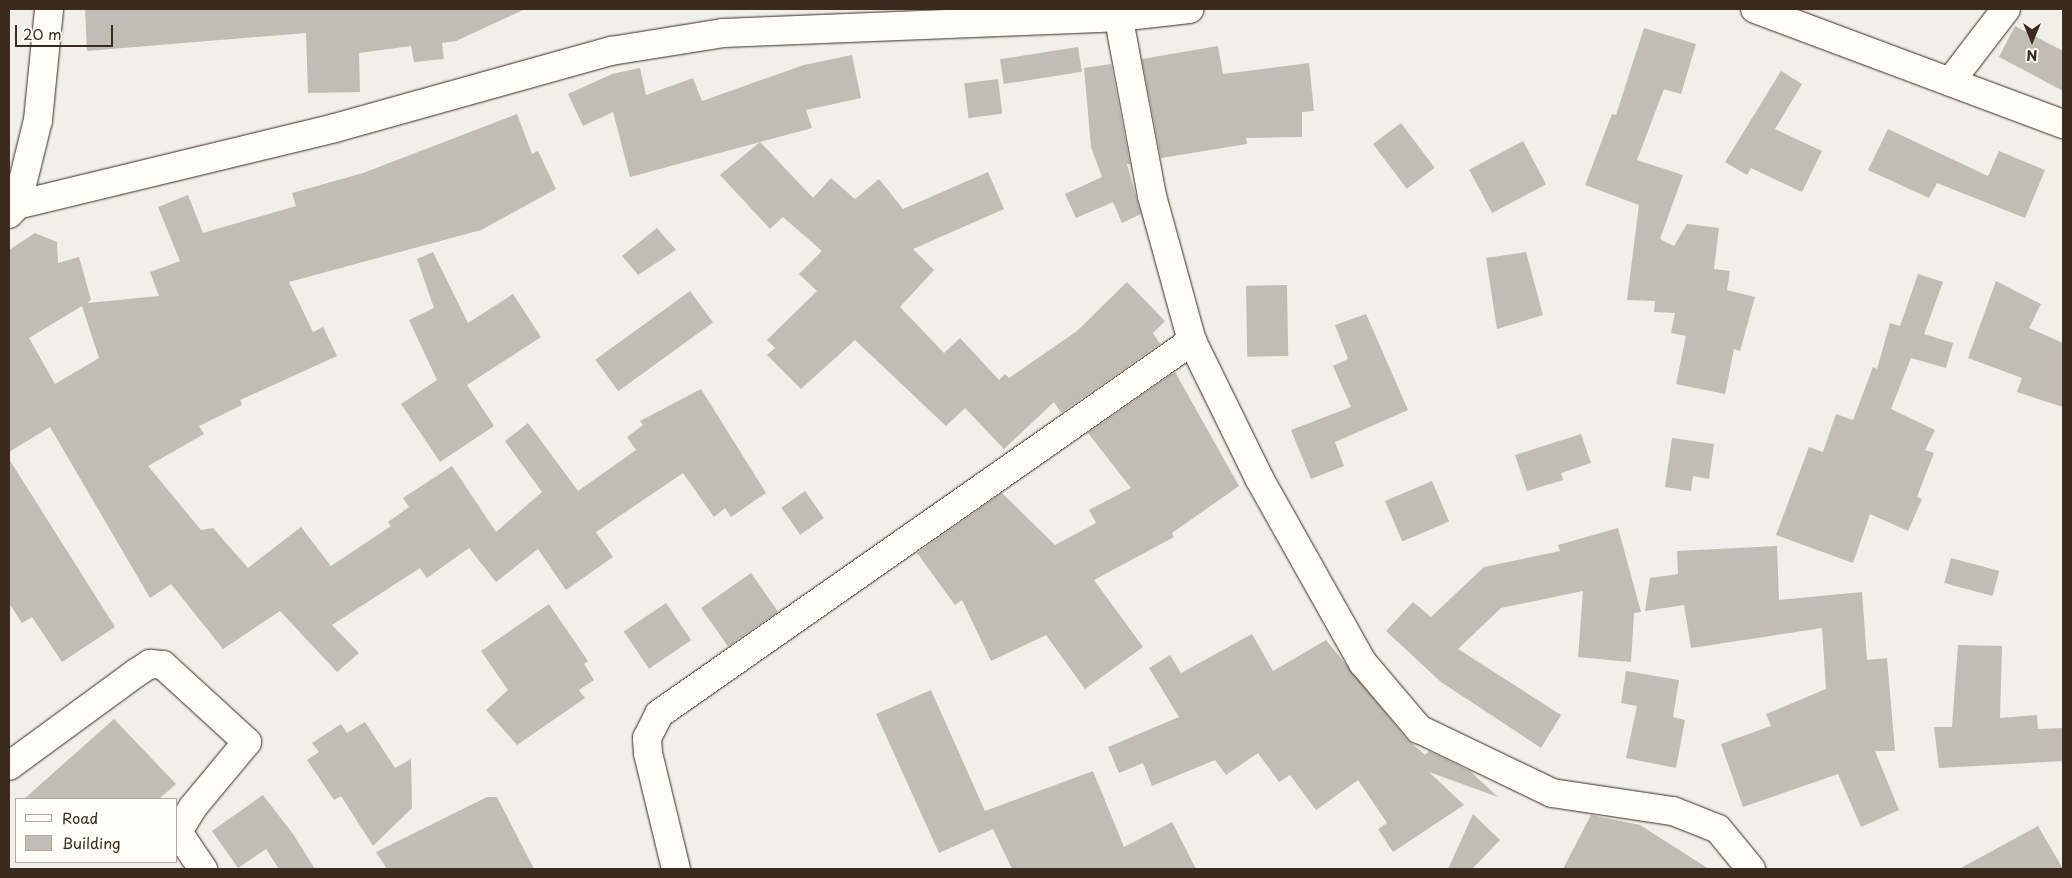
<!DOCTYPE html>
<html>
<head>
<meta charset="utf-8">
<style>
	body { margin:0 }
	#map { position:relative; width:2072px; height:878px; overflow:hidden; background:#f1efea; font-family:"Playpen Sans",sans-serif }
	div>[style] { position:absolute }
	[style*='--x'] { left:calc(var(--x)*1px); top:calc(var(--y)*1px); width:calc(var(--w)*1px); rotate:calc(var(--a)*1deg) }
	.building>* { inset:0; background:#c1bcb4; transform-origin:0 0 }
	.roads { filter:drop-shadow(0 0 1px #3b2a1e) drop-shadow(0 0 1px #3b2a1e) }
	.minor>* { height:28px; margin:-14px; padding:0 14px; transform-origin:14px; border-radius:14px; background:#fdfcf7 }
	span { translate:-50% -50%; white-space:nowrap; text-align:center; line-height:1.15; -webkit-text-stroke:4px #fdfcf7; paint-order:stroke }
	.frame { position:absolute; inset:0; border:10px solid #3b2a1e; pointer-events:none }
	.legend { position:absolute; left:15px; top:798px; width:162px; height:65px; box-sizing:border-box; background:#fdfcf7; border:1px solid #afa8a0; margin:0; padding:6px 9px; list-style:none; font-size:15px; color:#3b2a1e }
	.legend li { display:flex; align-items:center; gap:10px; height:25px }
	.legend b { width:25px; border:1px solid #afa8a0 }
	.north { position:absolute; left:2007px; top:15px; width:50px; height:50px; -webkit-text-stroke:4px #fdfcf7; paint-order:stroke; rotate:180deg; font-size:14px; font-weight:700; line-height:20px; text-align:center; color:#3b2a1e }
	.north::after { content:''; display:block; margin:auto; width:18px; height:22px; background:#3b2a1e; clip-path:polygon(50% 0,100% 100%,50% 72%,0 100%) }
	.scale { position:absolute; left:15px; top:25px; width:98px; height:22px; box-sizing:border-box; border:2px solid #3b2a1e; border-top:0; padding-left:6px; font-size:15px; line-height:18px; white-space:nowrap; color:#3b2a1e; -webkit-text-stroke:4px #fdfcf7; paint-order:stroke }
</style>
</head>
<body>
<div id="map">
	<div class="building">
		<i style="clip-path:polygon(85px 9px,525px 9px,456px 41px,442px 43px,444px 59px,414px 62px,411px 46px,359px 53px,360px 92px,308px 93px,306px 33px,87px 51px)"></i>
		<i style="clip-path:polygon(2015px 26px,2063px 51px,2063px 91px,1999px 57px)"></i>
		<i style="clip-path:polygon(1644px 28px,1696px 44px,1681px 94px,1664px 89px,1637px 160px,1683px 175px,1660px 239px,1674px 246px,1687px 224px,1719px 228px,1714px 269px,1730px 271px,1727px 290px,1755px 297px,1740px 351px,1734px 349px,1725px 394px,1676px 384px,1686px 336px,1671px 333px,1675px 313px,1654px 312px,1655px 301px,1627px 300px,1639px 205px,1585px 185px,1612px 114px,1616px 115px)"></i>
		<i style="clip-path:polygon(1218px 46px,1223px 74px,1309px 63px,1314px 111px,1302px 112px,1302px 137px,1246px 138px,1247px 144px,1161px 158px,1142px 59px)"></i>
		<i style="left:1078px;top:47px;width:25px;height:79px;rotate:81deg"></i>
		<i style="clip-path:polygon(852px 55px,861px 98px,806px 110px,812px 128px,630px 177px,613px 112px,583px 126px,568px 94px,612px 74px,640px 68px,646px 95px,693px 78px,702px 101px,804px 65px)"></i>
		<i style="clip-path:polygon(1111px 64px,1130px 164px,1127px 164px,1141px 214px,1122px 223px,1113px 202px,1076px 218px,1065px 194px,1102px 177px,1091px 147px,1084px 68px)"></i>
		<i style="clip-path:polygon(1781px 71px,1802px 84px,1775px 129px,1822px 151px,1802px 192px,1751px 168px,1747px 175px,1725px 162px)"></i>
		<i style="left:998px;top:79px;width:35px;height:34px;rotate:83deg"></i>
		<i style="clip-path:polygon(evenodd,517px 114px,532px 154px,538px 151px,556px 189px,481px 230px,289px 282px,313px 332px,323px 327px,337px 356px,240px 400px,242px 405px,199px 426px,204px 434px,148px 466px,201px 530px,213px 528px,248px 568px,301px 527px,331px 566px,391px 526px,388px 522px,409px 507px,403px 498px,452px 466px,496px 532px,542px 492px,505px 441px,528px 423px,578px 491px,636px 450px,627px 437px,643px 425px,640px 421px,701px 389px,766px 493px,731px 517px,725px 508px,714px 517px,683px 473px,596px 532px,613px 557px,566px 590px,538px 549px,496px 582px,469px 548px,427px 578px,420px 568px,332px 625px,359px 653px,337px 672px,280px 611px,223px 649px,171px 584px,150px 598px,50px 427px,9px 452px,9px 250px,35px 233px,57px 242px,58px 263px,79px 257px,91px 300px,87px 303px,159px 296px,150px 272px,180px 261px,158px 207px,188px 195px,203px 233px,296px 206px,292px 193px,363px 173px,517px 114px,82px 306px,99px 358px,55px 384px,29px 338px,82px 306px)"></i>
		<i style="left:1401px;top:123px;width:56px;height:35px;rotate:53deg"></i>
		<i style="clip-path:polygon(1888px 129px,1988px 176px,1999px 151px,2045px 170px,2025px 218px,1937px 183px,1929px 198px,1868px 170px)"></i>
		<i style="left:1523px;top:141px;width:49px;height:61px;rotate:62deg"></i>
		<i style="clip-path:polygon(760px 142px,813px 198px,831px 178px,855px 199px,879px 179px,903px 209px,988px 172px,1004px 209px,913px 249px,934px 270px,900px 307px,944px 353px,960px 338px,999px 380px,1005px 374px,1009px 378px,1077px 331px,1127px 282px,1165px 321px,1153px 333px,1160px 344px,1061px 413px,1054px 402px,1004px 449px,965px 408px,946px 426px,855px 340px,801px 389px,767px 355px,775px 348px,767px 340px,817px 291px,799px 274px,822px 251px,783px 217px,770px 229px,720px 175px)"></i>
		<i style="clip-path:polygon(657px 228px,676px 250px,638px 275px,622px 256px)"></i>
		<i style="clip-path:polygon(433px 252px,468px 323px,513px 294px,541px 337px,467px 385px,494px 426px,440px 462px,401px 404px,437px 380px,409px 320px,434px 308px,417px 259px)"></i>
		<i style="clip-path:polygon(1526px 252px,1543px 315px,1497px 329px,1486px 258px)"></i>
		<i style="clip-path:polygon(1918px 274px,1943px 282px,1924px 334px,1953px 343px,1946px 368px,1911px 358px,1891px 409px,1935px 430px,1925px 450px,1934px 453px,1917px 497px,1922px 499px,1908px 531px,1870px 514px,1853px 563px,1776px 535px,1809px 447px,1823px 452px,1836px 414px,1853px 420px,1873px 367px,1877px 369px,1890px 323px,1900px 326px)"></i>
		<i style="clip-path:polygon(1996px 281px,2041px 304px,2029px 328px,2063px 343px,2063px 407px,2017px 392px,2022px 378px,1968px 358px)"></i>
		<i style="left:1287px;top:285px;width:71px;height:41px;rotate:89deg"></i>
		<i style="left:690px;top:291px;width:39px;height:117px;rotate:54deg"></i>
		<i style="clip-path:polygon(1366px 314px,1408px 410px,1335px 442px,1344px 466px,1311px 479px,1291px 430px,1351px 407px,1333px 366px,1348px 359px,1335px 325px)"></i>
		<i style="clip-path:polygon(1175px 372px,1239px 486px,1172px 533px,1174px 537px,1094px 580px,1143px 647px,1085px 689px,1046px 635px,991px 661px,962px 600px,955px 605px,917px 553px,1002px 493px,1055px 545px,1096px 523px,1089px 510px,1131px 488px,1088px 433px)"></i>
		<i style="clip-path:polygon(1581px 434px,1591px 463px,1561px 473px,1563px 480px,1527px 491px,1515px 455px)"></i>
		<i style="clip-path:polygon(1672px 438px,1714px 444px,1709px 479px,1693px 476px,1691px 491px,1665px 487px)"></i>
		<i style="clip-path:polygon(9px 459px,115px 627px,62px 662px,32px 617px,22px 623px,9px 603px)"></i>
		<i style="left:1432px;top:481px;width:44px;height:51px;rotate:67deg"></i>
		<i style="left:805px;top:491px;width:33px;height:29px;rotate:55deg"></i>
		<i style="clip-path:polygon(1618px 528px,1641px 612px,1634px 613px,1631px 662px,1578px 657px,1583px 591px,1501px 608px,1458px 649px,1561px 715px,1541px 748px,1441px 682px,1386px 631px,1413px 602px,1431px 617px,1484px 567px,1560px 551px,1558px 545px)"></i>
		<i style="clip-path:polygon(1777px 546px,1779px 600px,1862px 592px,1867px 660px,1887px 658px,1895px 751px,1875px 751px,1899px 810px,1861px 827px,1838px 774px,1743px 807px,1721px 744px,1771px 726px,1766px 714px,1826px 689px,1822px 628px,1691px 648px,1684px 605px,1645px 611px,1650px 578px,1678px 574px,1677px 551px)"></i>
		<i style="left:1951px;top:558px;width:50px;height:26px;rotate:15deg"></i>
		<i style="left:751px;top:573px;width:47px;height:61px;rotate:55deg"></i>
		<i style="left:666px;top:603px;width:45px;height:51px;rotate:56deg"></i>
		<i style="clip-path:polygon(549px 604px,588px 661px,584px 664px,594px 680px,579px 690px,585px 698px,517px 745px,486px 710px,508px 690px,481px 651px)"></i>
		<i style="clip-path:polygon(1252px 634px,1273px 671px,1326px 640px,1407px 739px,1425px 755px,1429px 751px,1470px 771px,1498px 797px,1429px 772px,1464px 805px,1393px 852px,1378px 829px,1387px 823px,1358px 780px,1316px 810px,1290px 775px,1279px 782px,1258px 753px,1226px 775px,1215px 760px,1152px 786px,1143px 763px,1119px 773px,1108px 747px,1179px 717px,1149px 668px,1170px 655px,1181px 673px)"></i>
		<i style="clip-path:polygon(1958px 645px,2002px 646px,2000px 718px,2037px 715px,2038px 729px,2063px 728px,2063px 761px,1939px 768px,1934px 727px,1952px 727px)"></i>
		<i style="clip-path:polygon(1626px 671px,1679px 680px,1673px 717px,1685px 720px,1676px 768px,1626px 758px,1637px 706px,1621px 703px)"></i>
		<i style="clip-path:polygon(931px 690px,985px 811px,1093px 771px,1124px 847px,1172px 822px,1196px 869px,1012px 869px,993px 829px,939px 853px,876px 714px)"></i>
		<i style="clip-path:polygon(114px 719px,176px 784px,159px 799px,24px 799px)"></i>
		<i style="clip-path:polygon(365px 722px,395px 768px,411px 759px,412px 808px,373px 846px,341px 796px,334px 800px,307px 760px,319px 752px,312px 743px,341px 724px,347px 733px)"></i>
		<i style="clip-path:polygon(263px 795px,293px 834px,315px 869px,279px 869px,266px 849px,238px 868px,212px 831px)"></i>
		<i style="clip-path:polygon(487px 797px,497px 797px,534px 869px,387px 869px,376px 852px)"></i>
		<i style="clip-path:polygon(1473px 814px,1500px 840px,1472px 869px,1448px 869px)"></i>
		<i style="clip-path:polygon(1591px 815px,1640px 825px,1709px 869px,1563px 869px)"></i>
		<i style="clip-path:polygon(2038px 826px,2063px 869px,1959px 869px)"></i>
	</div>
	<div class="roads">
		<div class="minor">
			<i style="--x:1117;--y:9;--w:190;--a:79.4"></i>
			<i style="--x:1152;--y:196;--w:150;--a:74.6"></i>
			<i style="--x:1192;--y:341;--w:153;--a:63.9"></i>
			<i style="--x:1259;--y:478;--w:212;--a:60.7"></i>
			<i style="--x:1363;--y:663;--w:87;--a:49.7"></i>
			<i style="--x:1419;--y:729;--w:148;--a:25.7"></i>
			<i style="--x:1552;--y:793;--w:122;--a:8.5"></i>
			<i style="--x:1673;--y:811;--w:48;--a:21.8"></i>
			<i style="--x:1718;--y:829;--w:52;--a:50.5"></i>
			<i style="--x:1755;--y:9;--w:329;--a:20.5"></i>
			<i style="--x:1950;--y:82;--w:92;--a:-52.5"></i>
			<i style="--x:17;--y:205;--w:327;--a:-13.6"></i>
			<i style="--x:335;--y:128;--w:287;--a:-15.6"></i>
			<i style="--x:611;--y:51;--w:113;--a:-9.1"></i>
			<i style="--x:723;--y:33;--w:395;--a:-2.3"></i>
			<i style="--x:1118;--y:17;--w:72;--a:-6.3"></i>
			<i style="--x:9;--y:214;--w:12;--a:-48"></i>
			<i style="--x:17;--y:205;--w:88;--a:-76.1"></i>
			<i style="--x:38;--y:120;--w:112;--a:-84.3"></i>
			<i style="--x:9;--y:766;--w:157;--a:-36.2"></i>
			<i style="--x:136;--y:673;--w:17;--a:-33"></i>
			<i style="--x:150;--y:664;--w:13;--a:4"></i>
			<i style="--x:163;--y:665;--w:114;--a:42.5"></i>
			<i style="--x:247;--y:742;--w:85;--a:129.7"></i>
			<i style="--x:193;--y:807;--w:29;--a:121"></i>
			<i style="--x:178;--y:832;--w:45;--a:56"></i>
			<i style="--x:676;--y:869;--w:119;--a:-103.6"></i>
			<i style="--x:648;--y:753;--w:15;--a:-94"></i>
			<i style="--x:647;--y:738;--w:27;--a:-63"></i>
			<i style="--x:659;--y:714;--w:651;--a:-34.98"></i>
		</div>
	</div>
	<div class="frame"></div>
	<ul class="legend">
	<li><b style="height:6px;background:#fdfcf7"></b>Road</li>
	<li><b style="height:14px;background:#c1bcb4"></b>Building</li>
	</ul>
	<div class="north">N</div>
	<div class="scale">20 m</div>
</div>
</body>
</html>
